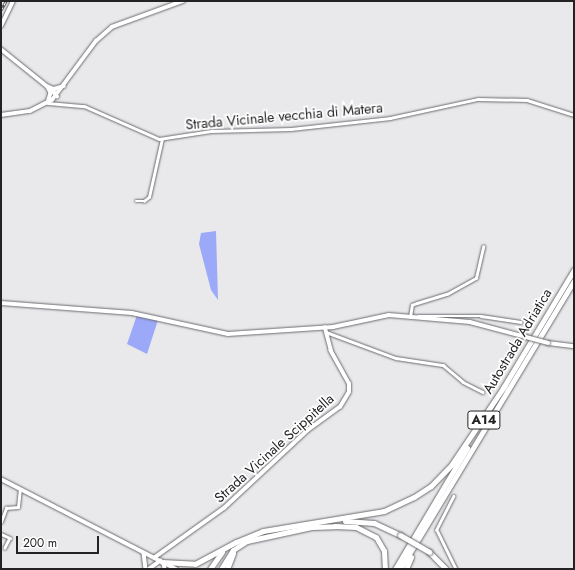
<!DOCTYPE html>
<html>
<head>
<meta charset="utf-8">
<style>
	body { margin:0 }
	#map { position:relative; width:575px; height:570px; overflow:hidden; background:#e9e9ec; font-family:Jost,sans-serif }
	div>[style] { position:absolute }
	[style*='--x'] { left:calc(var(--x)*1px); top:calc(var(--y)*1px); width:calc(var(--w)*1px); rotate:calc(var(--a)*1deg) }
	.forest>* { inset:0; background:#9ca8f8 }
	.roads { filter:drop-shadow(0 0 1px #6a6b6d) drop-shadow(0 0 1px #6a6b6d) }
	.minor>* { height:2.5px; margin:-1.25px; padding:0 1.25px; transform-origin:1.25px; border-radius:1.25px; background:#fff }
	.tertiary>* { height:3.5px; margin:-1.75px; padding:0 1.75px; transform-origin:1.75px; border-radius:1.75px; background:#fff }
	.secondary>* { height:3.5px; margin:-1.75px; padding:0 1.75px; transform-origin:1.75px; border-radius:1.75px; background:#fff }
	.motorway>* { height:5px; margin:-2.5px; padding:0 2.5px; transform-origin:2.5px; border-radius:2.5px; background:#fff }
	.rail>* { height:2.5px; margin-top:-1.25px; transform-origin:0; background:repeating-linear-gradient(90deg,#fff 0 3px,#606062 0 6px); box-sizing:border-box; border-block:1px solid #606062 }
	.bridges { filter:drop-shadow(0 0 1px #6a6b6d) drop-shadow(0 0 1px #6a6b6d) }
	.tertiary-bridge>* { height:3.5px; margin:-1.75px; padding:0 1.75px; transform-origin:1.75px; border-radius:1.75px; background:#fff }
	.motorway-bridge>* { height:5px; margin:-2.5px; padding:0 2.5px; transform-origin:2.5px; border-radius:2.5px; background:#fff }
	span { translate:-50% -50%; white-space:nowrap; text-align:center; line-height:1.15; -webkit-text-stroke:3.5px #fff; paint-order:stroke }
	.shield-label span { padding:1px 3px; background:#fff; border:1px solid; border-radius:3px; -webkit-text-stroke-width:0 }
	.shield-label { font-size:13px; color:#232324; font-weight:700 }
	.street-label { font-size:14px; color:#232324 }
	.frame { position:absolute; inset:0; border:2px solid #232324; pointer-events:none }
	.scale { position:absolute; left:16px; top:536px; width:83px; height:18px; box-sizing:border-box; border:2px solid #232324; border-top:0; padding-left:5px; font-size:12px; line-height:14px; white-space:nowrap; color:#232324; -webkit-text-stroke:3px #fff; paint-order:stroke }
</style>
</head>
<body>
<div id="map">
	<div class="forest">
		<i style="clip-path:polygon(216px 231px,218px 300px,211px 290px,199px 244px,201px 233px)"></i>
		<i style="clip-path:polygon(137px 315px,158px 320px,147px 354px,127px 344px)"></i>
	</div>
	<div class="roads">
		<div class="minor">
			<i style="--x:48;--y:103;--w:36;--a:5"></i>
			<i style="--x:84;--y:106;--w:82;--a:23.7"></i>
			<i style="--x:159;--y:139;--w:54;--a:-8.6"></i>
			<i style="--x:212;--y:131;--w:79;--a:-1.5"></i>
			<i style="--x:291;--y:129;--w:100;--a:-6.3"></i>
			<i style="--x:390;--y:118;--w:90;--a:-12.2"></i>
			<i style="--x:478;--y:99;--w:49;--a:1.2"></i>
			<i style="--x:527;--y:100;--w:49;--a:17.7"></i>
			<i style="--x:136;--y:201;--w:8;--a:0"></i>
			<i style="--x:144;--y:201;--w:6;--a:-39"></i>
			<i style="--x:149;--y:197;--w:59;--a:-77.4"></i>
			<i style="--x:418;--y:316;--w:63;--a:0"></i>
			<i style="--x:481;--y:316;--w:40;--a:8.5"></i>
			<i style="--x:410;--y:317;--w:12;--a:-81"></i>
			<i style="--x:412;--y:305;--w:5;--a:-22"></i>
			<i style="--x:417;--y:303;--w:31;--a:-17"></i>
			<i style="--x:447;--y:294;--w:33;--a:-29"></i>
			<i style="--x:476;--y:278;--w:32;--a:-77"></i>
			<i style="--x:326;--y:332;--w:75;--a:20.4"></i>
			<i style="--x:396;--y:358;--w:48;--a:8.5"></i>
			<i style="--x:443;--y:365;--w:26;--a:40"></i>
			<i style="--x:463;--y:382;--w:22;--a:27"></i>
			<i style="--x:454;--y:496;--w:38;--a:117"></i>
			<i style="--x:437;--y:530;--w:43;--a:64"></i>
			<i style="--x:1;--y:522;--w:15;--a:-70"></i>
			<i style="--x:6;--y:508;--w:12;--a:-5"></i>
			<i style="--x:18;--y:507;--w:18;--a:-84"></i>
			<i style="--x:1;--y:534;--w:10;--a:24"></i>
			<i style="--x:10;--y:538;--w:11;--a:117"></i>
		</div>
		<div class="tertiary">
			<i style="--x:1;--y:115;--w:29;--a:-8"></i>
			<i style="--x:30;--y:111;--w:25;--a:-27"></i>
			<i style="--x:52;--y:100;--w:74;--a:-53.3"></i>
			<i style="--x:96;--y:41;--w:21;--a:-41"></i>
			<i style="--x:112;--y:27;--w:76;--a:-20.1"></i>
			<i style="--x:1;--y:303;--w:131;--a:4.4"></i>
			<i style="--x:132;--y:313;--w:98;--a:12.3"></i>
			<i style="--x:228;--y:334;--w:105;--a:-3.8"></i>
			<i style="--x:333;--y:327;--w:57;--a:-12.1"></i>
			<i style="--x:389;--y:315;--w:81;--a:4.9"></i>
			<i style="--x:470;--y:322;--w:58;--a:15"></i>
			<i style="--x:548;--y:343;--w:26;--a:7"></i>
			<i style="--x:154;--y:558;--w:86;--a:-35.5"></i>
			<i style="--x:224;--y:508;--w:115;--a:-42.9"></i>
			<i style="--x:308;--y:430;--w:39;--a:-36"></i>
			<i style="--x:340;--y:407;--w:17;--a:-59"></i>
			<i style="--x:349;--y:392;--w:8;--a:-90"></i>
			<i style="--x:349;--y:384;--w:38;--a:-119"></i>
			<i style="--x:331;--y:351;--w:24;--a:-105"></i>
		</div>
		<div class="secondary">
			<i style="--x:1;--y:26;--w:28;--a:-64"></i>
			<i style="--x:1;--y:49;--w:59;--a:38.8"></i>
			<i style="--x:47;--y:86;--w:8;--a:23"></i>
			<i style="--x:54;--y:89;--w:10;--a:-17"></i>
			<i style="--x:48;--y:87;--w:7;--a:63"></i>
			<i style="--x:51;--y:93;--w:10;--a:107"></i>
			<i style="--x:52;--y:89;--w:9;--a:54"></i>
			<i style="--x:1;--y:479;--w:197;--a:27.2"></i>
			<i style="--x:144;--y:553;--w:16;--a:83"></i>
			<i style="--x:164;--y:563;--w:6;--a:81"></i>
			<i style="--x:149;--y:569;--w:14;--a:-36"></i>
		</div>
		<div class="motorway">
			<i style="--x:503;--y:388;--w:138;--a:-59"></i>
			<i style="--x:345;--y:521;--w:29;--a:4"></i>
			<i style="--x:374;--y:523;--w:29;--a:25"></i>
			<i style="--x:429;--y:552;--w:24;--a:45"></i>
			<i style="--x:162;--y:562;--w:33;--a:3"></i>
			<i style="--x:195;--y:564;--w:47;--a:-28.2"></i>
			<i style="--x:236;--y:542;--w:29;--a:-22"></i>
			<i style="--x:263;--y:531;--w:123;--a:-9.4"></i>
			<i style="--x:384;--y:511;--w:33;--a:-25"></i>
			<i style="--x:414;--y:497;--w:20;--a:-33"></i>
			<i style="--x:431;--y:486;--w:30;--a:-46"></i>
			<i style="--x:452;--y:464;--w:95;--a:-56.1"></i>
			<i style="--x:210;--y:569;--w:21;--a:-55"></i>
			<i style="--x:221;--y:569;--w:22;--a:-58"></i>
			<i style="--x:233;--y:550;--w:17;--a:-33"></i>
			<i style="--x:247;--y:541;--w:66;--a:-12.2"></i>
			<i style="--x:312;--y:527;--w:23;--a:-2"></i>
			<i style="--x:335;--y:526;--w:21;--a:3"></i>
			<i style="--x:356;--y:527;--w:22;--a:27"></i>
			<i style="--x:376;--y:537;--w:16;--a:60"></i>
			<i style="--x:384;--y:551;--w:18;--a:87"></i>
			<i style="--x:227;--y:569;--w:17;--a:-69"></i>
			<i style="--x:395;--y:569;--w:141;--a:-59.2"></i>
			<i style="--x:400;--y:569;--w:337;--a:-58.9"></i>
			<i style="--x:406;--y:569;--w:13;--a:-67"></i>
		</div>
	</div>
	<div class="rail">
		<i style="--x:1;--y:10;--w:10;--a:-61"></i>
	</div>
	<div class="bridges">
		<div class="tertiary-bridge">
			<i style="--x:526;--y:337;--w:23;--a:15"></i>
		</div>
		<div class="motorway-bridge">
			<i style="--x:400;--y:535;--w:34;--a:30"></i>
		</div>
	</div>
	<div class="shield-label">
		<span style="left:484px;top:420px">A14</span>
	</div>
	<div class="street-label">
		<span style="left:284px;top:116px;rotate:-5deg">Strada Vicinale vecchia di Matera</span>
		<span style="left:517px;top:341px;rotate:-59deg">Autostrada Adriatica</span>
		<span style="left:274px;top:448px;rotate:-42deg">Strada Vicinale Scippitella</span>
	</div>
	<div class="frame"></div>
	<div class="scale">200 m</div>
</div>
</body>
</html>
